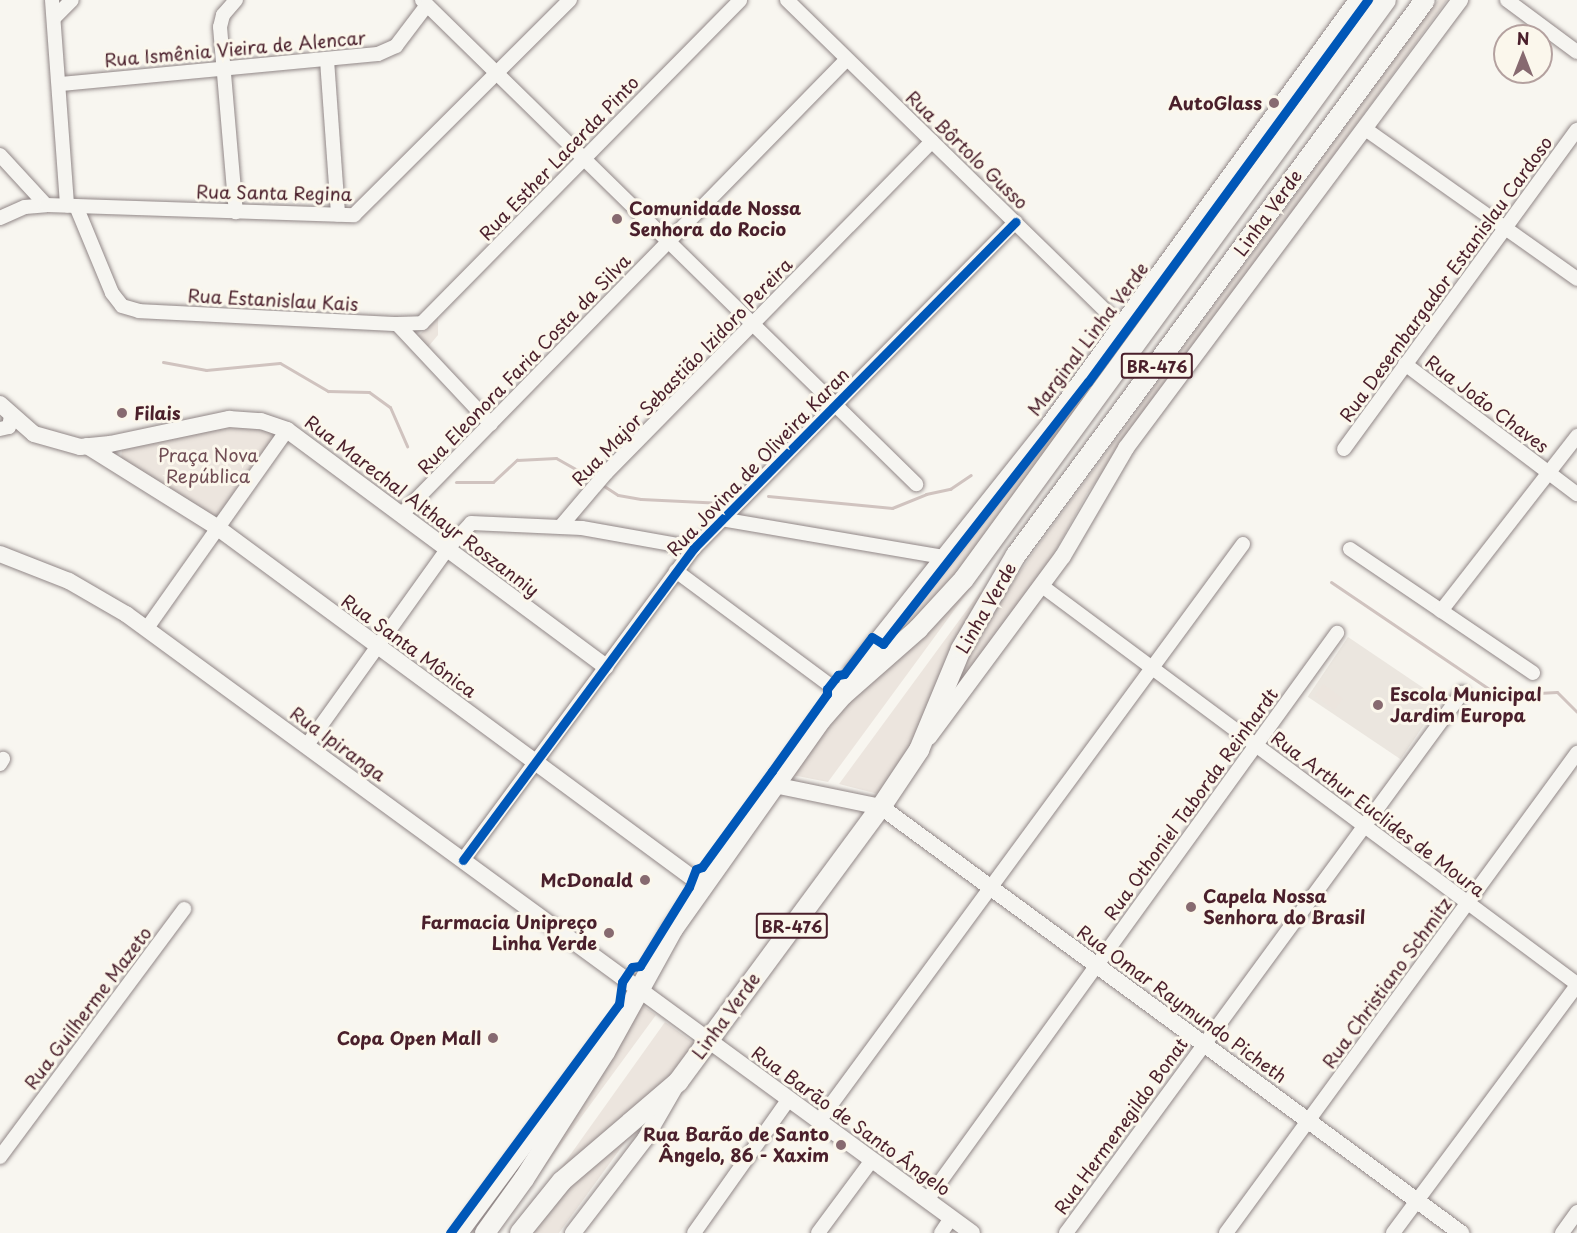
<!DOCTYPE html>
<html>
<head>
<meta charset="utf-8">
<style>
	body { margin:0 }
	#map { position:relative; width:1577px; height:1233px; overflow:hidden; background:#f8f6f0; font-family:"Playpen Sans",sans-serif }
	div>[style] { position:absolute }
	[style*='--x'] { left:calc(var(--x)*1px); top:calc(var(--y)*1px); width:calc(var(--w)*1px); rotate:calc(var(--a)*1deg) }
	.built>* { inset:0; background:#ebe6df; transform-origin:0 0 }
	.green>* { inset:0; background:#ece5de; transform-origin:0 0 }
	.stream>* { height:3px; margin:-1.5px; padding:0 1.5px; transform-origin:1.5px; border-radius:1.5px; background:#d0c3bf }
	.roads { filter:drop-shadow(0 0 2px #918787) drop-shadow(0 0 2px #918787) }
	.minor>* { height:14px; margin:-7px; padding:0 7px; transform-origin:7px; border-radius:7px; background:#f6f5f1 }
	.major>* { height:16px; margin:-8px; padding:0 8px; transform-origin:8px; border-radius:8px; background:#f6f5f1 }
	.highway>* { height:20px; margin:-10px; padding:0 10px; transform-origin:10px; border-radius:10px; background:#f6f5f1 }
	.cycleway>* { height:9px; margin:-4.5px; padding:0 4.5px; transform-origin:4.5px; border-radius:4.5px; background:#0057b8 }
	.dots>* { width:16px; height:16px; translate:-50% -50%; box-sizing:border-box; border:3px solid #fbf7ec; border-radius:50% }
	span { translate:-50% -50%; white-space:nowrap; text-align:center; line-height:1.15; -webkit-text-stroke:6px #fbf7ec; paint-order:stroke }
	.shield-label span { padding:2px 4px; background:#fbf7ec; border:2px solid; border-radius:4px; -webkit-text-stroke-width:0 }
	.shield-label { font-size:16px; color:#4a1f2b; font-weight:700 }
	.street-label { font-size:18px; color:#4a1f2b }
	.poi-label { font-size:18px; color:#4a1f2b; font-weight:700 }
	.right { translate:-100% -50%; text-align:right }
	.left { translate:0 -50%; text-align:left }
	.park-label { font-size:18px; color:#704d54 }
	.north { position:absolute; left:1493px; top:24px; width:60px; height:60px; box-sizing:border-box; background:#fbf7ec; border:2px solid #b4a19f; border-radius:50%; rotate:0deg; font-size:16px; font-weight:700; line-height:24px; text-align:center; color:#4a1f2b }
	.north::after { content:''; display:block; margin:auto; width:21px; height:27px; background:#876a70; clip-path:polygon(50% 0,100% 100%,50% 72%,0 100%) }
</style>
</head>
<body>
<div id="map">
	<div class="built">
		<i style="left:1348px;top:637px;width:112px;height:72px;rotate:34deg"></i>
	</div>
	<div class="green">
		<i style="clip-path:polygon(1370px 0,1380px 0,960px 573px,916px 620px,882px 649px,876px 645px,892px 638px,994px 501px,1074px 404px)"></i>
		<i style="clip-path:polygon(1438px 0,1447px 0,1087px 494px,1035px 588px,955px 691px,975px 639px,1034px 551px)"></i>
		<i style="clip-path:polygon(438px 317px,438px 335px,428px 347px,418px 336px)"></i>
		<i style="clip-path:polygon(228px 424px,272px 430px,275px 440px,217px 519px,121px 459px,122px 449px)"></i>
		<i style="clip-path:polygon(969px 584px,972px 586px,828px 782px,792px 775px,838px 710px)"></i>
		<i style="clip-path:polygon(980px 592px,983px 594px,913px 743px,893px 774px,878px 794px,839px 784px)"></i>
		<i style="left:1323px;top:684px;width:25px;height:14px;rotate:37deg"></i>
		<i style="clip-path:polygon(639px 1003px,656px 1015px,527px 1191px)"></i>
		<i style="clip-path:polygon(665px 1022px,695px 1044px,664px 1082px,538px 1200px)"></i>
		<i style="clip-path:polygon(631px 1134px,559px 1233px,531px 1233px,564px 1190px)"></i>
	</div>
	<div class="stream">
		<i style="--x:163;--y:362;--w:44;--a:10.5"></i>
		<i style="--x:206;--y:370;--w:74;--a:-5.4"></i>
		<i style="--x:280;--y:363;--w:56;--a:30.3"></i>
		<i style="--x:328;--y:391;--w:41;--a:1.4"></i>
		<i style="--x:369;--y:392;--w:26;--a:36"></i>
		<i style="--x:390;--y:407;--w:43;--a:66.4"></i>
		<i style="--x:456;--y:482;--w:37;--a:0"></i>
		<i style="--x:493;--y:482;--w:33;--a:-43"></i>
		<i style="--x:517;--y:460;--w:39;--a:-3"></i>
		<i style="--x:556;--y:458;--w:45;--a:29.4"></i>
		<i style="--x:601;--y:484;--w:20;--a:33"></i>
		<i style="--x:618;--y:495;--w:23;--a:10"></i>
		<i style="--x:641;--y:499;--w:82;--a:2.8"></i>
		<i style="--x:768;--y:496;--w:125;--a:5.5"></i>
		<i style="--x:892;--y:508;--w:37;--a:-22"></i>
		<i style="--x:926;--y:494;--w:25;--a:-12"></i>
		<i style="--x:950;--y:489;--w:25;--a:-34"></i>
		<i style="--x:1331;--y:582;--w:202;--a:34.1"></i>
		<i style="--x:1498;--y:695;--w:59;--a:-2.9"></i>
		<i style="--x:1557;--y:692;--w:28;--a:45"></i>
	</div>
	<div class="roads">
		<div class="minor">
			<i style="--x:52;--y:0;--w:206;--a:85.8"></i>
			<i style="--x:236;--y:0;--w:20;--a:131"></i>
			<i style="--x:223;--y:15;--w:12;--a:104"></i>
			<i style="--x:220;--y:27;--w:186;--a:85.1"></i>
			<i style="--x:422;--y:0;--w:692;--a:44.41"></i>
			<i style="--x:787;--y:0;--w:467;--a:44.3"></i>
			<i style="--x:1507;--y:0;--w:87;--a:36.6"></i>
			<i style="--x:54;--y:18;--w:25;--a:-45"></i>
			<i style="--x:327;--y:60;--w:155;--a:85.9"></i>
			<i style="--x:61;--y:84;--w:318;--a:-5.4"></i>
			<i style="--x:378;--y:54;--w:20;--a:-24"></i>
			<i style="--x:396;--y:46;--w:51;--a:-52.9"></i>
			<i style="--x:1364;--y:128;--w:261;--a:35.3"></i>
			<i style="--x:0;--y:155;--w:68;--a:47.4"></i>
			<i style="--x:76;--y:206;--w:94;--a:67.5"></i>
			<i style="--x:112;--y:293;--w:16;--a:52"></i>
			<i style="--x:122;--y:306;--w:18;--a:16"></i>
			<i style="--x:139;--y:311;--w:258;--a:2.9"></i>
			<i style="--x:397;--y:324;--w:137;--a:46.8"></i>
			<i style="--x:0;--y:218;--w:27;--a:-24"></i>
			<i style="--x:25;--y:207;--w:21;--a:-5"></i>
			<i style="--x:46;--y:205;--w:308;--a:1.9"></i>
			<i style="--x:354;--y:215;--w:305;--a:-44.9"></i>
			<i style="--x:397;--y:324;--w:25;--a:-2"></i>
			<i style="--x:422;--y:323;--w:453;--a:-45.4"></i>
			<i style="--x:1405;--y:364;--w:216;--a:37.1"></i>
			<i style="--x:0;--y:429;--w:9;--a:-13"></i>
			<i style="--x:9;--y:427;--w:11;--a:-80"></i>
			<i style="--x:1344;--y:449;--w:395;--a:-53.9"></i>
			<i style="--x:402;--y:514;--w:636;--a:-45.64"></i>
			<i style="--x:721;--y:519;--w:226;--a:9.7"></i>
			<i style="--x:561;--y:526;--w:70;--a:-49.7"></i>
			<i style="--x:606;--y:473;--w:465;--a:-45.5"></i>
			<i style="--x:1350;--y:549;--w:221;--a:34.1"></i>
			<i style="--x:676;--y:571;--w:208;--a:36.6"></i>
			<i style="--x:1042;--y:586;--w:667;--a:36.65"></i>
			<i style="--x:1441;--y:611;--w:222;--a:-52.1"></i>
			<i style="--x:147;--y:628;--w:242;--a:-54.7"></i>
			<i style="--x:307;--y:745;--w:242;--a:-54.4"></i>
			<i style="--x:448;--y:548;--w:34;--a:-47"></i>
			<i style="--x:471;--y:523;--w:111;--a:2.6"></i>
			<i style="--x:582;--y:528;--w:114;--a:10.1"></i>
			<i style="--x:0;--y:764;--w:6;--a:-59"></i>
			<i style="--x:463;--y:860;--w:388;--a:-53.5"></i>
			<i style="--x:694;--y:548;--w:458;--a:-45.4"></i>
			<i style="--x:819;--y:1121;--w:716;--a:-53.69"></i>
			<i style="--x:0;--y:1157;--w:309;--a:-53.4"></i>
			<i style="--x:927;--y:1200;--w:700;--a:-54.13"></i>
			<i style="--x:694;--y:1233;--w:164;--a:-54.7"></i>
			<i style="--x:818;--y:1233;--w:91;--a:-53.5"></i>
			<i style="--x:941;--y:1233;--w:18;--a:-56"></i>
			<i style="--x:1066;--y:1233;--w:670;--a:-53.75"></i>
			<i style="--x:1226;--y:1233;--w:595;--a:-53.82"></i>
			<i style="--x:1393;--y:1233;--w:309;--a:-53.4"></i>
			<i style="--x:1562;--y:1233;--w:26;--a:-54"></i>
		</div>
		<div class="major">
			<i style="--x:0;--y:404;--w:45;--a:41.4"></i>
			<i style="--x:34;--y:434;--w:48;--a:15.8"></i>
			<i style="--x:80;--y:447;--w:30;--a:-6"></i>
			<i style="--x:110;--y:444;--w:122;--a:-11.9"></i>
			<i style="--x:229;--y:419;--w:32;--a:4"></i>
			<i style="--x:261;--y:421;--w:28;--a:19"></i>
			<i style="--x:287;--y:430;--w:397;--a:36.6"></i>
			<i style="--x:87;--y:446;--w:155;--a:32"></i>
			<i style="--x:218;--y:528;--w:601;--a:36.41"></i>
			<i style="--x:0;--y:554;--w:74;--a:21.4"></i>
			<i style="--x:69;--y:581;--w:66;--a:30.1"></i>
			<i style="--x:126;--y:614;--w:1048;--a:36.19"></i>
			<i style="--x:843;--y:695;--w:25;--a:-69"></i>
			<i style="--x:852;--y:672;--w:318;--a:-51.5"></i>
			<i style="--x:1050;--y:423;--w:523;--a:-54.03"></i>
			<i style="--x:929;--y:737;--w:225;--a:-53.5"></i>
			<i style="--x:1063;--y:556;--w:125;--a:-59.7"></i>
			<i style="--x:1126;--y:448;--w:559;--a:-53.29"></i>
			<i style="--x:774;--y:785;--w:109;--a:11.6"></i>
			<i style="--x:881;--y:807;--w:720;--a:36.3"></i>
			<i style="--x:460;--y:1233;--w:254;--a:-53.5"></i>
			<i style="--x:573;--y:1233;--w:118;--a:-52.5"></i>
			<i style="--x:645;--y:1139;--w:58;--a:-59.9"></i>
		</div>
		<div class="highway">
			<i style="--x:485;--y:1233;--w:67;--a:-54.2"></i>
			<i style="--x:524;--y:1179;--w:151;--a:-57.5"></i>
			<i style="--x:605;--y:1052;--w:141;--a:-61.1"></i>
			<i style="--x:673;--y:929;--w:256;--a:-54.7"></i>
			<i style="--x:821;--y:720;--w:33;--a:-49"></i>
			<i style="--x:843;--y:695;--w:100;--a:-41.3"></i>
			<i style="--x:918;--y:629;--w:68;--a:-47.4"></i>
			<i style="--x:964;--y:579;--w:716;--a:-53.91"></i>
			<i style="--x:520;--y:1233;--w:67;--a:-51.1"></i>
			<i style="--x:562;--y:1181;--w:153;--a:-40.5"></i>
			<i style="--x:678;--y:1082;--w:342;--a:-53.6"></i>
			<i style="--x:881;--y:807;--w:69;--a:-56.3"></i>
			<i style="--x:919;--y:750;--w:109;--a:-67.4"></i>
			<i style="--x:961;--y:649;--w:109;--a:-59.7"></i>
			<i style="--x:1016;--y:555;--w:689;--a:-53.61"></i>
		</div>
	</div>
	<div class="cycleway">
		<i style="--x:463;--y:860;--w:388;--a:-53.5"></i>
		<i style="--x:694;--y:548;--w:458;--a:-45.4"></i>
		<i style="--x:450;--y:1233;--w:285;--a:-53.6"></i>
		<i style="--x:619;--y:1004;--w:22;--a:-82"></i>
		<i style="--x:622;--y:982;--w:18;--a:-56"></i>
		<i style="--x:632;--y:967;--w:8;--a:-7"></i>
		<i style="--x:640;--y:966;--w:93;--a:-58.2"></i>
		<i style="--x:689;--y:887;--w:19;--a:-69"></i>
		<i style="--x:696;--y:869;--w:6;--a:-18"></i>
		<i style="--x:702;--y:867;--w:119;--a:-53.9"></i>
		<i style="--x:772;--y:771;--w:95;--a:-54.5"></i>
		<i style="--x:827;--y:694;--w:5;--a:-90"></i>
		<i style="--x:827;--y:689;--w:18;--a:-52"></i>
		<i style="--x:838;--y:675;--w:6;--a:-9"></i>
		<i style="--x:844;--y:674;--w:46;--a:-52.9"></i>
		<i style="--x:872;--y:637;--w:13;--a:32"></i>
		<i style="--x:883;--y:644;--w:333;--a:-52"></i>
		<i style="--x:1088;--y:382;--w:474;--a:-53.8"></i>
	</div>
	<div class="dots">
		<i style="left:1274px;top:103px;background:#876a70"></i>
		<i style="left:617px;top:219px;background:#876a70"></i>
		<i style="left:122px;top:413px;background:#876a70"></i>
		<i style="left:1378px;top:705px;background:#876a70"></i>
		<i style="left:645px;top:880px;background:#876a70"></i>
		<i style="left:1191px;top:907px;background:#876a70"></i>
		<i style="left:609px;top:933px;background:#876a70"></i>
		<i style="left:493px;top:1038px;background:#876a70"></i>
		<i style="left:841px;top:1145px;background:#876a70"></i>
	</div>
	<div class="shield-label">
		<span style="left:1157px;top:366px">BR-476</span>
		<span style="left:792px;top:926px">BR-476</span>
	</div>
	<div class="street-label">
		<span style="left:235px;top:49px;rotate:-5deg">Rua Ismênia Vieira de Alencar</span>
		<span style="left:967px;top:150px;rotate:44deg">Rua Bôrtolo Gusso</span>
		<span style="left:559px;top:158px;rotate:-46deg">Rua Esther Lacerda Pinto</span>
		<span style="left:274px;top:193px;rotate:1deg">Rua Santa Regina</span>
		<span style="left:1268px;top:213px;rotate:-54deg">Linha Verde</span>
		<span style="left:1446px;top:279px;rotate:-54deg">Rua Desembargador Estanislau Cardoso</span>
		<span style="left:273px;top:300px;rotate:3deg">Rua Estanislau Kais</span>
		<span style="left:1088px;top:339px;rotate:-53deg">Marginal Linha Verde</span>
		<span style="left:524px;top:364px;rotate:-46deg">Rua Eleonora Faria Costa da Silva</span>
		<span style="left:682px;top:372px;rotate:-46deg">Rua Major Sebastião Izidoro Pereira</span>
		<span style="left:1487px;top:404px;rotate:37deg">Rua João Chaves</span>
		<span style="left:758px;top:462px;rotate:-46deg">Rua Jovina de Oliveira Karan</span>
		<span style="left:422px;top:506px;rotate:37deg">Rua Marechal Althayr Roszanniy</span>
		<span style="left:986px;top:608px;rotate:-60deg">Linha Verde</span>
		<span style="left:409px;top:646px;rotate:36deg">Rua Santa Mônica</span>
		<span style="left:338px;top:744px;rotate:36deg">Rua Ipiranga</span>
		<span style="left:1191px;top:804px;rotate:-54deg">Rua Othoniel Taborda Reinhardt</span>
		<span style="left:1378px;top:814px;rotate:37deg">Rua Arthur Euclides de Moura</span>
		<span style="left:1387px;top:983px;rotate:-54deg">Rua Christiano Schmitz</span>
		<span style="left:1182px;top:1004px;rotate:36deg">Rua Omar Raymundo Picheth</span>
		<span style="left:88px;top:1008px;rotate:-53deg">Rua Guilherme Mazeto</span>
		<span style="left:726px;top:1016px;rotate:-54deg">Linha Verde</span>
		<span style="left:851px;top:1121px;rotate:36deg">Rua Barão de Santo Ângelo</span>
		<span style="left:1121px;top:1126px;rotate:-54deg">Rua Hermenegildo Bonat</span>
	</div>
	<div class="poi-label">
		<span class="right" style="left:1262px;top:103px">AutoGlass</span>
		<span class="left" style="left:629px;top:219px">Comunidade Nossa<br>Senhora do Rocio</span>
		<span class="left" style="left:134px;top:413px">Filais</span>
		<span class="left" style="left:1390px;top:705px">Escola Municipal<br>Jardim Europa</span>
		<span class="right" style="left:633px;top:880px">McDonald</span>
		<span class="left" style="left:1203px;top:907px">Capela Nossa<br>Senhora do Brasil</span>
		<span class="right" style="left:597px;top:933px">Farmacia Unipreço<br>Linha Verde</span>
		<span class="right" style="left:481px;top:1038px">Copa Open Mall</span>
		<span class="right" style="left:829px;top:1145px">Rua Barão de Santo<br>Ângelo, 86 - Xaxim</span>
	</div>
	<div class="park-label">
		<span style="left:208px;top:466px">Praça Nova<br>República</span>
	</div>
	<div class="north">N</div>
</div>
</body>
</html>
